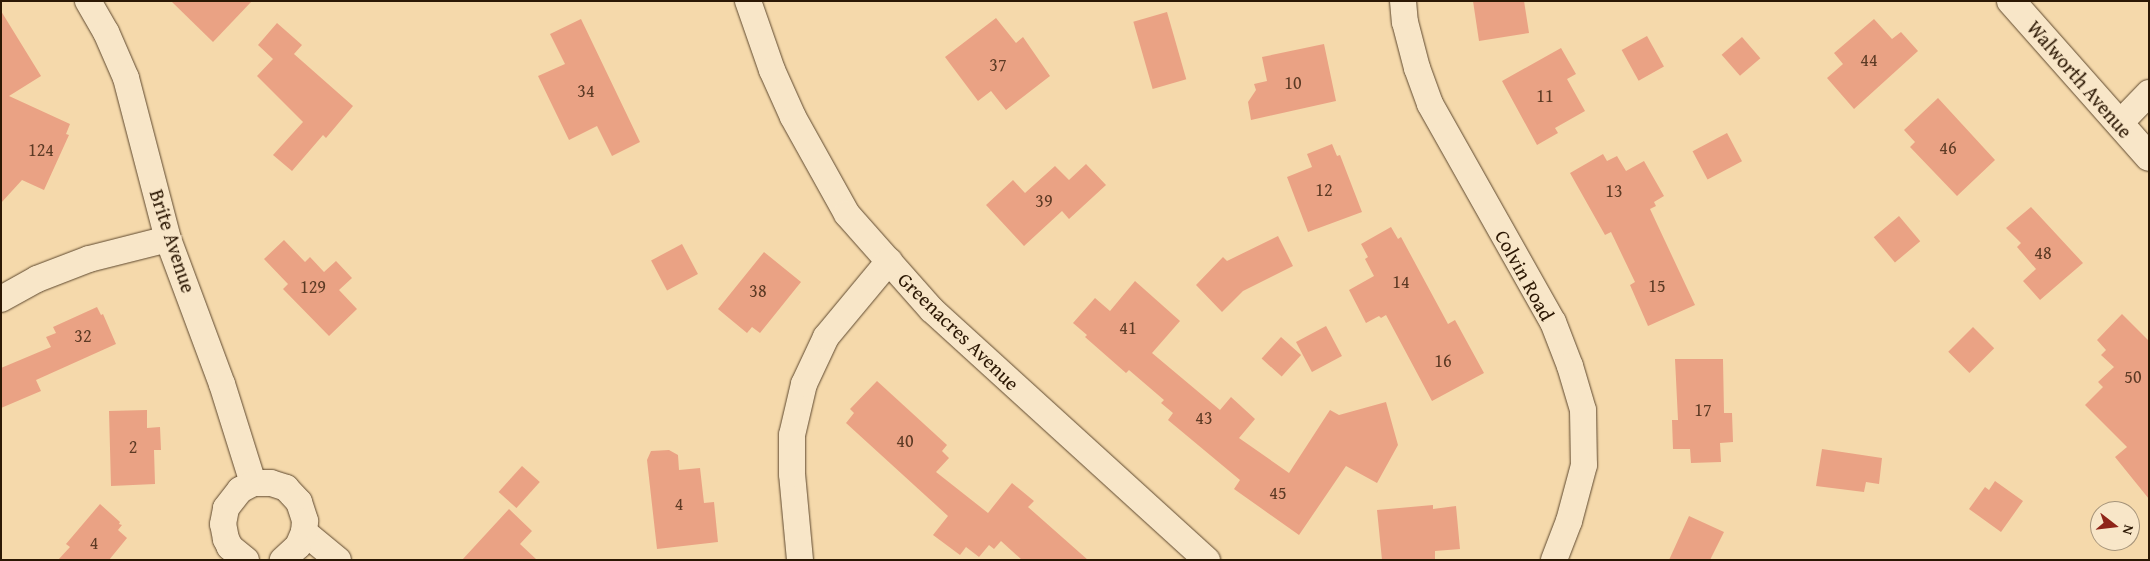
<!DOCTYPE html>
<html>
<head>
<meta charset="utf-8">
<style>
	body { margin:0 }
	#map { position:relative; width:2150px; height:561px; overflow:hidden; background:#f5d9ab; font-family:"Gentium Book Plus",serif }
	div>[style] { position:absolute }
	[style*='--x'] { left:calc(var(--x)*1px); top:calc(var(--y)*1px); width:calc(var(--w)*1px); rotate:calc(var(--a)*1deg) }
	.building>* { inset:0; background:#eaa284; transform-origin:0 0 }
	.roads { filter:drop-shadow(0 0 1px #5e482e) drop-shadow(0 0 1px #5e482e) }
	.street>* { height:26px; margin:-13px; padding:0 13px; transform-origin:13px; border-radius:13px; background:#f8e6c8 }
	.secondary>* { height:28px; margin:-14px; padding:0 14px; transform-origin:14px; border-radius:14px; background:#f8e6c8 }
	span { translate:-50% -50%; white-space:nowrap; text-align:center; line-height:1.15; -webkit-text-stroke:4.5px #f8e6c8; paint-order:stroke }
	.number-label { font-size:18px; color:#5c3a24 }
	.number-label span { -webkit-text-stroke-width:0 }
	.street-label { font-size:20px; color:#2c1804 }
	.frame { position:absolute; inset:0; border:2px solid #2c1804; pointer-events:none }
	.north { position:absolute; left:2090px; top:501px; width:50px; height:50px; box-sizing:border-box; background:#f8e6c8; border:1px solid #a6947a; border-radius:50%; rotate:106deg; font-size:14px; font-weight:700; line-height:20px; text-align:center; color:#2c1804 }
	.north::after { content:''; display:block; margin:auto; width:18px; height:22px; background:#8f2418; clip-path:polygon(50% 0,100% 100%,50% 72%,0 100%) }
</style>
</head>
<body>
<div id="map">
	<div class="building">
		<i style="clip-path:polygon(171px 1px,252px 1px,213px 42px)"></i>
		<i style="clip-path:polygon(1473px 1px,1524px 1px,1529px 33px,1479px 41px)"></i>
		<i style="clip-path:polygon(1px 11px,41px 76px,9px 96px,70px 124px,66px 134px,69px 135px,44px 190px,22px 180px,1px 203px)"></i>
		<i style="left:1167px;top:12px;width:70px;height:35px;rotate:74deg"></i>
		<i style="clip-path:polygon(996px 18px,1016px 43px,1023px 37px,1050px 76px,1006px 110px,991px 91px,978px 101px,945px 57px)"></i>
		<i style="clip-path:polygon(581px 19px,640px 142px,612px 156px,597px 126px,569px 140px,538px 76px,565px 64px,550px 34px)"></i>
		<i style="clip-path:polygon(1874px 19px,1892px 39px,1901px 32px,1918px 51px,1854px 109px,1827px 78px,1843px 64px,1834px 53px)"></i>
		<i style="clip-path:polygon(277px 23px,302px 45px,294px 54px,353px 106px,326px 138px,323px 135px,292px 171px,273px 155px,303px 122px,257px 76px,273px 59px,258px 45px)"></i>
		<i style="left:1647px;top:36px;width:35px;height:29px;rotate:61deg"></i>
		<i style="left:1742px;top:37px;width:28px;height:27px;rotate:49deg"></i>
		<i style="clip-path:polygon(1324px 44px,1336px 101px,1251px 120px,1248px 102px,1256px 90px,1254px 84px,1267px 81px,1262px 57px)"></i>
		<i style="clip-path:polygon(1561px 48px,1576px 74px,1567px 79px,1585px 111px,1555px 128px,1558px 133px,1537px 145px,1502px 81px)"></i>
		<i style="clip-path:polygon(1938px 98px,1995px 160px,1957px 196px,1910px 147px,1915px 142px,1904px 130px)"></i>
		<i style="left:1727px;top:133px;width:32px;height:39px;rotate:62deg"></i>
		<i style="clip-path:polygon(1332px 144px,1337px 156px,1340px 155px,1362px 212px,1308px 232px,1287px 177px,1312px 167px,1307px 154px)"></i>
		<i style="clip-path:polygon(1603px 154px,1607px 161px,1617px 156px,1626px 171px,1644px 161px,1664px 196px,1654px 202px,1656px 206px,1650px 209px,1695px 305px,1648px 326px,1630px 285px,1635px 282px,1611px 232px,1605px 235px,1570px 173px)"></i>
		<i style="clip-path:polygon(1086px 164px,1106px 185px,1069px 219px,1062px 211px,1024px 246px,986px 205px,1013px 180px,1025px 193px,1055px 166px,1069px 180px)"></i>
		<i style="clip-path:polygon(2031px 207px,2083px 263px,2040px 300px,2023px 281px,2036px 269px,2017px 247px,2021px 243px,2006px 228px)"></i>
		<i style="left:1899px;top:216px;width:33px;height:33px;rotate:50deg"></i>
		<i style="clip-path:polygon(1391px 227px,1398px 239px,1401px 237px,1448px 324px,1455px 320px,1484px 373px,1432px 401px,1386px 315px,1381px 318px,1379px 316px,1366px 323px,1349px 290px,1374px 276px,1365px 259px,1368px 257px,1361px 244px)"></i>
		<i style="clip-path:polygon(1278px 236px,1293px 266px,1243px 291px,1222px 312px,1196px 285px,1223px 257px,1227px 261px)"></i>
		<i style="clip-path:polygon(284px 240px,305px 262px,310px 257px,324px 272px,336px 261px,352px 278px,339px 290px,357px 309px,329px 336px,283px 289px,288px 284px,264px 259px)"></i>
		<i style="left:682px;top:244px;width:34px;height:35px;rotate:62deg"></i>
		<i style="clip-path:polygon(764px 252px,801px 282px,760px 333px,752px 327px,747px 333px,718px 309px)"></i>
		<i style="clip-path:polygon(1135px 281px,1180px 321px,1152px 353px,1220px 410px,1231px 397px,1255px 419px,1239px 438px,1289px 473px,1330px 410px,1339px 415px,1386px 402px,1398px 445px,1377px 483px,1346px 466px,1299px 535px,1234px 489px,1240px 480px,1168px 420px,1173px 413px,1161px 403px,1164px 400px,1129px 370px,1126px 373px,1085px 337px,1087px 335px,1073px 323px,1095px 298px,1110px 311px)"></i>
		<i style="clip-path:polygon(97px 307px,101px 315px,103px 314px,116px 344px,36px 380px,41px 391px,1px 408px,1px 368px,51px 347px,46px 337px,56px 333px,53px 327px)"></i>
		<i style="clip-path:polygon(2122px 314px,2149px 341px,2149px 499px,2115px 457px,2127px 447px,2085px 405px,2103px 387px,2098px 382px,2114px 367px,2101px 355px,2106px 350px,2097px 340px)"></i>
		<i style="left:1326px;top:326px;width:34px;height:34px;rotate:62deg"></i>
		<i style="left:1973px;top:327px;width:30px;height:35px;rotate:45deg"></i>
		<i style="left:1281px;top:337px;width:27px;height:29px;rotate:42deg"></i>
		<i style="clip-path:polygon(1675px 359px,1723px 359px,1724px 413px,1732px 413px,1733px 442px,1720px 443px,1721px 462px,1691px 463px,1690px 449px,1673px 449px,1672px 420px,1678px 420px)"></i>
		<i style="clip-path:polygon(877px 381px,947px 445px,942px 451px,949px 458px,936px 472px,988px 513px,1012px 483px,1034px 501px,1028px 507px,1088px 560px,1022px 560px,1001px 541px,994px 549px,989px 545px,979px 557px,966px 547px,960px 555px,933px 535px,948px 516px,846px 423px,854px 413px,850px 409px)"></i>
		<i style="clip-path:polygon(147px 410px,147px 428px,160px 427px,161px 450px,154px 450px,155px 484px,111px 486px,109px 411px)"></i>
		<i style="clip-path:polygon(1822px 449px,1882px 458px,1879px 484px,1866px 482px,1864px 492px,1816px 486px)"></i>
		<i style="clip-path:polygon(669px 450px,678px 455px,679px 470px,700px 468px,704px 503px,714px 502px,718px 542px,657px 549px,647px 460px,651px 451px)"></i>
		<i style="left:522px;top:466px;width:24px;height:35px;rotate:42deg"></i>
		<i style="clip-path:polygon(1995px 481px,2023px 501px,2001px 532px,1969px 509px,1985px 487px,1989px 490px)"></i>
		<i style="clip-path:polygon(100px 504px,120px 522px,119px 524px,122px 525px,118px 530px,127px 538px,109px 560px,58px 560px,70px 547px,66px 544px)"></i>
		<i style="clip-path:polygon(1433px 505px,1433px 509px,1456px 506px,1460px 549px,1435px 551px,1435px 560px,1382px 560px,1377px 510px)"></i>
		<i style="clip-path:polygon(509px 509px,532px 531px,520px 544px,537px 560px,462px 560px)"></i>
		<i style="clip-path:polygon(1689px 516px,1724px 532px,1710px 560px,1669px 560px)"></i>
	</div>
	<div class="roads">
		<div class="street">
			<i style="--x:88;--y:1;--w:36;--a:60"></i>
			<i style="--x:106;--y:32;--w:50;--a:66.5"></i>
			<i style="--x:126;--y:78;--w:166;--a:75.4"></i>
			<i style="--x:168;--y:239;--w:155;--a:69.6"></i>
			<i style="--x:222;--y:384;--w:104;--a:72.6"></i>
			<i style="--x:748;--y:1;--w:73;--a:70.8"></i>
			<i style="--x:772;--y:70;--w:51;--a:65.9"></i>
			<i style="--x:793;--y:117;--w:111;--a:60.9"></i>
			<i style="--x:847;--y:214;--w:128;--a:48.5"></i>
			<i style="--x:932;--y:310;--w:372;--a:42.3"></i>
			<i style="--x:1403;--y:1;--w:21;--a:85"></i>
			<i style="--x:1405;--y:22;--w:48;--a:75.4"></i>
			<i style="--x:1417;--y:68;--w:38;--a:70"></i>
			<i style="--x:1430;--y:104;--w:250;--a:60.6"></i>
			<i style="--x:1553;--y:322;--w:47;--a:68.9"></i>
			<i style="--x:1570;--y:366;--w:46;--a:73.5"></i>
			<i style="--x:1583;--y:410;--w:55;--a:89"></i>
			<i style="--x:1584;--y:465;--w:58;--a:105"></i>
			<i style="--x:1569;--y:521;--w:42;--a:111"></i>
			<i style="--x:2119;--y:124;--w:43;--a:-45.9"></i>
			<i style="--x:1;--y:299;--w:41;--a:-29.1"></i>
			<i style="--x:37;--y:279;--w:56;--a:-21"></i>
			<i style="--x:89;--y:259;--w:81;--a:-14.2"></i>
			<i style="--x:304;--y:532;--w:44;--a:39.5"></i>
			<i style="--x:246;--y:560;--w:21;--a:-141"></i>
			<i style="--x:230;--y:547;--w:9;--a:-117"></i>
			<i style="--x:226;--y:539;--w:15;--a:-101"></i>
			<i style="--x:223;--y:524;--w:16;--a:-79"></i>
			<i style="--x:226;--y:508;--w:23;--a:-52"></i>
			<i style="--x:240;--y:490;--w:15;--a:-28"></i>
			<i style="--x:253;--y:483;--w:18;--a:0"></i>
			<i style="--x:271;--y:483;--w:16;--a:18"></i>
			<i style="--x:286;--y:488;--w:19;--a:47"></i>
			<i style="--x:299;--y:502;--w:20;--a:72"></i>
			<i style="--x:305;--y:521;--w:11;--a:95"></i>
			<i style="--x:304;--y:532;--w:15;--a:113"></i>
			<i style="--x:298;--y:546;--w:21;--a:137"></i>
			<i style="--x:800;--y:560;--w:86;--a:-95.3"></i>
			<i style="--x:792;--y:474;--w:39;--a:-90"></i>
			<i style="--x:792;--y:435;--w:52;--a:-76.8"></i>
			<i style="--x:804;--y:384;--w:52;--a:-64.9"></i>
			<i style="--x:826;--y:337;--w:99;--a:-50.3"></i>
		</div>
		<div class="secondary">
			<i style="--x:2011;--y:1;--w:208;--a:48.5"></i>
		</div>
	</div>
	<div class="number-label">
		<span style="left:1869px;top:60px">44</span>
		<span style="left:998px;top:65px">37</span>
		<span style="left:1293px;top:83px">10</span>
		<span style="left:586px;top:91px">34</span>
		<span style="left:1545px;top:96px">11</span>
		<span style="left:1948px;top:148px">46</span>
		<span style="left:41px;top:150px">124</span>
		<span style="left:1324px;top:190px">12</span>
		<span style="left:1614px;top:191px">13</span>
		<span style="left:1044px;top:201px">39</span>
		<span style="left:2043px;top:253px">48</span>
		<span style="left:1401px;top:282px">14</span>
		<span style="left:1657px;top:286px">15</span>
		<span style="left:313px;top:287px">129</span>
		<span style="left:758px;top:291px">38</span>
		<span style="left:1128px;top:328px">41</span>
		<span style="left:83px;top:336px">32</span>
		<span style="left:1443px;top:361px">16</span>
		<span style="left:2133px;top:377px">50</span>
		<span style="left:1703px;top:410px">17</span>
		<span style="left:1204px;top:418px">43</span>
		<span style="left:905px;top:441px">40</span>
		<span style="left:133px;top:447px">2</span>
		<span style="left:1278px;top:493px">45</span>
		<span style="left:679px;top:504px">4</span>
		<span style="left:94px;top:543px">4</span>
	</div>
	<div class="street-label">
		<span style="left:2080px;top:79px;rotate:49deg">Walworth Avenue</span>
		<span style="left:173px;top:241px;rotate:72deg">Brite Avenue</span>
		<span style="left:1525px;top:275px;rotate:61deg">Colvin Road</span>
		<span style="left:959px;top:331px;rotate:44deg">Greenacres Avenue</span>
	</div>
	<div class="frame"></div>
	<div class="north">N</div>
</div>
</body>
</html>
